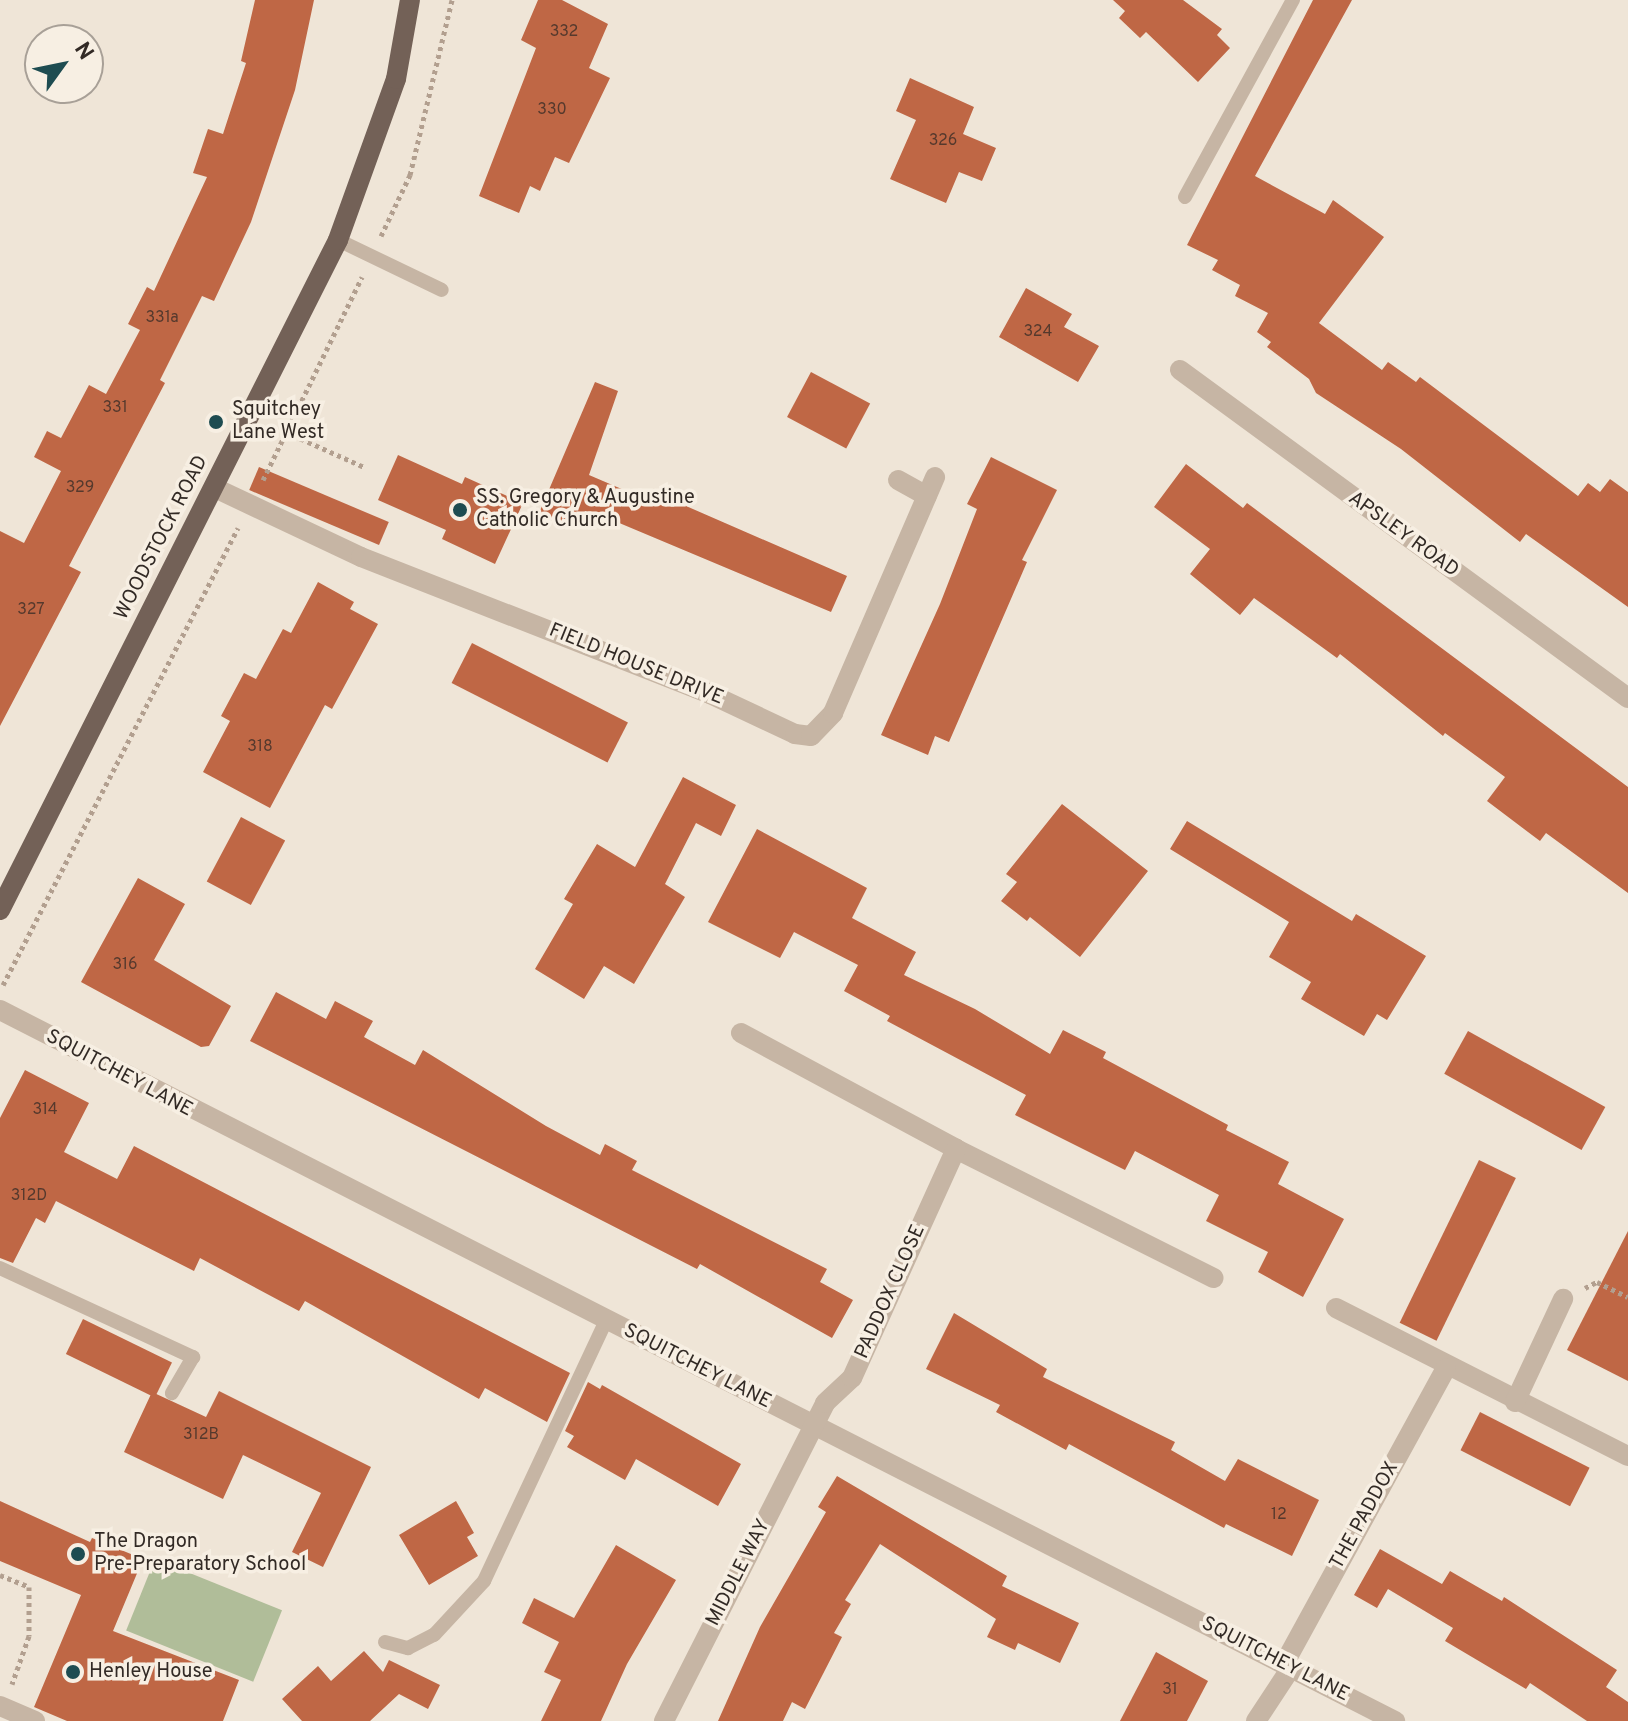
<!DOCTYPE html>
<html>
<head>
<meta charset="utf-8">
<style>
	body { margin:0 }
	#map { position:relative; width:1628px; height:1721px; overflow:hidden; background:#efe5d7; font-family:Overpass,sans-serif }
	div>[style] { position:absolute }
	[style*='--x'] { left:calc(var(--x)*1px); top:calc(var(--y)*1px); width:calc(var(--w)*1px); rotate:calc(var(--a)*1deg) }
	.green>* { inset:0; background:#b0bd99; transform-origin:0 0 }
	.building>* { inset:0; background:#bf6745; transform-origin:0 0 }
	.path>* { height:5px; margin-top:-2.5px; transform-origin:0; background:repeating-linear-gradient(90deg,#b29f8f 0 4px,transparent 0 8px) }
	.lane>* { height:14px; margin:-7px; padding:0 7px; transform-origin:7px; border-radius:7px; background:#c6b5a4 }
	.street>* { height:20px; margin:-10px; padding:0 10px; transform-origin:10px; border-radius:10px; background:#c6b5a4 }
	.primary>* { height:20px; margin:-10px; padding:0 10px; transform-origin:10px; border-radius:10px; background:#736157 }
	.dots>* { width:22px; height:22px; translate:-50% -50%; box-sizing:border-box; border:4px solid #f7efe3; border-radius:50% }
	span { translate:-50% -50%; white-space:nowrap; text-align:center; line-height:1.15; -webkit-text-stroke:7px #f7efe3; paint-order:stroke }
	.number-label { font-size:16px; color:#55392d }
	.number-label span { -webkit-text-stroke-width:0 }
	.poi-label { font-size:20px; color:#322a25 }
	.left { translate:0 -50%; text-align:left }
	.street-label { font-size:20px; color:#322a25 }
	.north { position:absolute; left:24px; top:24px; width:80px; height:80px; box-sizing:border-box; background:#f7efe3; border:2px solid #a8a097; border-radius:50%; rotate:57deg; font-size:22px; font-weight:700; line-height:32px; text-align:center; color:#322a25 }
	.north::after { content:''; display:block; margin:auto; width:28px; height:36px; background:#1e4c51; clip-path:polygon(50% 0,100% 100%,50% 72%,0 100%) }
</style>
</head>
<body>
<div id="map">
	<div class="green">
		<i style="left:155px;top:1559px;width:137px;height:77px;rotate:22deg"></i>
	</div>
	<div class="building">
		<i style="clip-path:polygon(255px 0,314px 0,295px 90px,251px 222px,214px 301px,202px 296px,160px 380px,165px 383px,69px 566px,81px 572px,0 726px,0 531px,24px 543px,61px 471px,34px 457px,47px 431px,61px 438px,89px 385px,106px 394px,140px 330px,128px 324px,147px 287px,154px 291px,207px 177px,193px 173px,208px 129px,223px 134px,246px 63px,241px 61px)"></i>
		<i style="clip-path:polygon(538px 0,562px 0,608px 24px,589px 68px,610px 78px,569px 163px,555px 157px,540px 191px,530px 186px,519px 213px,479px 196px,536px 48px,521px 40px)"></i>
		<i style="clip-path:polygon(1113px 0,1183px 0,1222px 29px,1217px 35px,1230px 48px,1198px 82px,1146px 32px,1140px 38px,1119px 18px,1125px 11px)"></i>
		<i style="clip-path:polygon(1313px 0,1352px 0,1255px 176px,1325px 214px,1333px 200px,1384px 237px,1319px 323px,1382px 370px,1388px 362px,1416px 382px,1420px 377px,1578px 496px,1588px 483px,1600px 492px,1610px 479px,1628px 492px,1628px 607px,1526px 534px,1520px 542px,1401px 449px,1316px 393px,1309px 379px,1267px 347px,1271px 342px,1257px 332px,1268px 313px,1235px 296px,1240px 285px,1212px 270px,1218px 260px,1187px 245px)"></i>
		<i style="clip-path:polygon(910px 78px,974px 107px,963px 134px,996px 148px,982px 181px,959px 172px,946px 203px,890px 179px,916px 120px,896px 111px)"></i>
		<i style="clip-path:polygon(1026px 288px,1072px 314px,1064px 327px,1099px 346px,1078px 382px,999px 337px)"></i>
		<i style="left:811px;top:372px;width:67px;height:51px;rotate:28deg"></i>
		<i style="clip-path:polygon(595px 382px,618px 391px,589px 475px,659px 505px,663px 496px,847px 576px,831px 612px,605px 517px,585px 511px,577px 529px,539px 513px)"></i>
		<i style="clip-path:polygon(398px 455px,462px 484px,465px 477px,523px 503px,495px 564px,442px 539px,446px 530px,378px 500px)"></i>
		<i style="clip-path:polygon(991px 457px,1057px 490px,1022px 560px,1027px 562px,949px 742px,935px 736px,928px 755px,881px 735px,940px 604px,977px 509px,967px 504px)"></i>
		<i style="clip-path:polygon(1186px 464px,1243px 508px,1247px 503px,1628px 787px,1628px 893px,1546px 833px,1540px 841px,1487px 801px,1505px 777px,1445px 733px,1443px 736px,1340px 654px,1337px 658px,1254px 598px,1240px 615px,1190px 574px,1210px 549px,1154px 507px)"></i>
		<i style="left:259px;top:467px;width:141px;height:25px;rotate:23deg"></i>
		<i style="clip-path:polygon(318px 582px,354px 602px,350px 609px,378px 624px,332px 709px,325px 705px,270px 808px,203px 772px,230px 721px,221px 716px,244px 673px,256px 679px,283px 629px,291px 633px)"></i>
		<i style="left:472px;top:643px;width:175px;height:45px;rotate:27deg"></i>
		<i style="clip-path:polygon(683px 777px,736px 805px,721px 836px,696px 823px,665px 884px,685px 897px,634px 984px,604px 966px,584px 999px,535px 969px,573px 904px,564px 899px,597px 844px,635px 867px)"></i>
		<i style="clip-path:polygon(1062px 804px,1148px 871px,1080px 957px,1030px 917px,1027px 921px,1001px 901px,1017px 882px,1006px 874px)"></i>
		<i style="left:241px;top:817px;width:50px;height:73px;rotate:28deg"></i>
		<i style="clip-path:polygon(1187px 821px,1352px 921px,1356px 914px,1426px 956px,1387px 1020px,1377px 1014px,1364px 1036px,1301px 999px,1311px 982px,1269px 957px,1289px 922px,1170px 849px)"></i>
		<i style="clip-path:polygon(757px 829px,867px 888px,852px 918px,916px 952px,904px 975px,975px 1009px,1050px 1054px,1063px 1030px,1106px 1052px,1103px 1058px,1228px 1125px,1226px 1130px,1289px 1162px,1278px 1184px,1344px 1219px,1303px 1297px,1258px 1272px,1268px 1252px,1206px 1221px,1219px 1195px,1135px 1151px,1125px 1170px,1015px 1115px,1026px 1095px,887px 1021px,890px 1016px,844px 991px,858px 965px,794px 932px,780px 958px,708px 922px)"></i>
		<i style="clip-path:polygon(138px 878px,185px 904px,154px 960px,231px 1006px,209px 1046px,201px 1047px,81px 982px)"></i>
		<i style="clip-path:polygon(276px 992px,326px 1019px,335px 1001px,373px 1021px,364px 1037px,415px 1065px,423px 1050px,546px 1126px,600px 1155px,605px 1144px,637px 1161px,632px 1170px,827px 1269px,820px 1282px,853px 1300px,832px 1338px,700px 1264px,697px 1269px,250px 1041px)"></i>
		<i style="left:1468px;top:1031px;width:157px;height:49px;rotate:29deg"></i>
		<i style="clip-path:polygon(25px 1070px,89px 1103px,64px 1152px,117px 1179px,134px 1146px,570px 1373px,547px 1422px,485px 1388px,479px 1399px,305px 1301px,299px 1311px,200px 1258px,194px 1271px,56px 1201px,45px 1223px,36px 1218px,13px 1263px,0 1258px,0 1118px)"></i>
		<i style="left:1479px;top:1160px;width:41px;height:181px;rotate:26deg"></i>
		<i style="clip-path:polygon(1628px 1231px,1628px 1381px,1567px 1350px)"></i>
		<i style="clip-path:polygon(954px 1313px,1047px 1369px,1043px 1377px,1175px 1442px,1171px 1450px,1225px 1481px,1238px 1459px,1319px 1500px,1292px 1556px,1226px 1524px,1224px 1528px,1069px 1444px,1066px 1450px,996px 1412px,1000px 1405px,926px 1369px)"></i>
		<i style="left:83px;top:1319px;width:99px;height:39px;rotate:26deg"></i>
		<i style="clip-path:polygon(588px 1382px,600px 1389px,602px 1385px,741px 1464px,718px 1506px,636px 1459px,625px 1480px,567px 1447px,574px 1436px,565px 1431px)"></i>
		<i style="clip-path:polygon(219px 1391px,371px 1467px,323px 1567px,292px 1552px,321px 1493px,243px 1455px,223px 1499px,124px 1452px,152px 1392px,206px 1417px)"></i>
		<i style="left:1480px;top:1412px;width:123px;height:43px;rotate:27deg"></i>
		<i style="clip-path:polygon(837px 1476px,1007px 1576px,1002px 1586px,1079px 1623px,1060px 1663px,1018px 1643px,1015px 1650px,987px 1637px,996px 1619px,880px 1544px,845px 1600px,851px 1604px,834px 1633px,842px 1637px,805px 1709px,792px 1702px,783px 1721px,718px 1721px,760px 1627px,826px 1512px,818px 1507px)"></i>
		<i style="clip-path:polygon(0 1501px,90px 1542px,92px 1538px,143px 1559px,113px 1631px,239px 1680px,223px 1721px,67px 1721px,34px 1707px,81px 1595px,0 1561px)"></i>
		<i style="clip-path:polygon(456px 1501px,474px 1533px,467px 1537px,478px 1556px,429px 1585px,399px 1535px)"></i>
		<i style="clip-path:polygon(616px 1545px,676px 1580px,627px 1664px,601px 1721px,541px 1721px,561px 1680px,544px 1672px,559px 1642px,522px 1623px,534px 1598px,574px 1618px)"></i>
		<i style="clip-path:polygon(1380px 1549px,1442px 1584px,1450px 1571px,1502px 1601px,1504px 1597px,1617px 1670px,1606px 1687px,1628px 1702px,1628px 1721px,1587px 1721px,1530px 1683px,1526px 1689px,1445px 1641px,1453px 1628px,1388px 1589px,1377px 1608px,1354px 1595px)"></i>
		<i style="clip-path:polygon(364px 1651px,383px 1672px,389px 1660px,440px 1685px,428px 1709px,399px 1694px,370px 1721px,302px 1721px,282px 1699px,318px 1666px,331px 1681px)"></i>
		<i style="clip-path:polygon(1156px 1652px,1208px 1681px,1187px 1721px,1120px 1721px)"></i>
	</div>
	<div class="path">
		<i style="--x:381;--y:236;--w:68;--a:-64.6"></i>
		<i style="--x:410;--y:175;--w:180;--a:-76.5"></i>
		<i style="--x:286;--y:432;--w:85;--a:24.2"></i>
		<i style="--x:263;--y:480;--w:226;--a:-64"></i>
		<i style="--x:3;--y:985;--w:514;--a:-62.79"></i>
		<i style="--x:1585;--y:1288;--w:13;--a:-27"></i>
		<i style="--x:1597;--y:1282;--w:34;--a:26"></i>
		<i style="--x:0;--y:1575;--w:31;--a:22"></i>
		<i style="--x:29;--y:1587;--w:49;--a:90"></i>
		<i style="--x:29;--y:1636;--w:51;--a:109.5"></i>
	</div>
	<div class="lane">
		<i style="--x:1185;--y:197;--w:225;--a:-61.3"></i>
		<i style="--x:338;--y:240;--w:115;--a:25.7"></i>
		<i style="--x:0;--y:1268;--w:213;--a:24.8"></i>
		<i style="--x:193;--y:1357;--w:42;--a:120.3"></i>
		<i style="--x:385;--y:1642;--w:24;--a:15"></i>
		<i style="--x:408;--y:1648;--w:29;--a:-27"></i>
		<i style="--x:434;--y:1635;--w:74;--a:-47.2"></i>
		<i style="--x:484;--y:1581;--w:288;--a:-64.9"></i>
	</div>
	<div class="street">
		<i style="--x:1180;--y:370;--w:555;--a:36.21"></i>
		<i style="--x:898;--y:480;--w:33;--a:29"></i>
		<i style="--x:215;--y:488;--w:161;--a:25.3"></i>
		<i style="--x:361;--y:557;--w:375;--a:21.4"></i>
		<i style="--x:710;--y:694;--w:94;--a:25.2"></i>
		<i style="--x:795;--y:734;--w:16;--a:7"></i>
		<i style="--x:811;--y:736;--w:32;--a:-46"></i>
		<i style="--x:833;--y:713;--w:257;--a:-66.6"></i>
		<i style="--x:0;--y:1010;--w:1566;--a:27.01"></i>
		<i style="--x:741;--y:1033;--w:244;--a:28.3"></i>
		<i style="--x:956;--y:1149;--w:288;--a:26.6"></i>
		<i style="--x:1336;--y:1308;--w:327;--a:26.9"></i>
		<i style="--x:1515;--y:1402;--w:114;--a:-65"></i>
		<i style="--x:1284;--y:1664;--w:337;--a:-61.3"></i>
		<i style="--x:0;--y:1706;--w:38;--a:23"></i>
		<i style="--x:664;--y:1721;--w:356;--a:-63.1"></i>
		<i style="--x:825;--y:1403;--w:37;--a:-43"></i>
		<i style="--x:852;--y:1378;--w:252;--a:-65.6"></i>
		<i style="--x:1256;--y:1721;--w:64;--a:-56.6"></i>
	</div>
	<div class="primary">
		<i style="--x:0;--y:910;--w:750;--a:-63.23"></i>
		<i style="--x:338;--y:240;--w:171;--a:-70.2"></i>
		<i style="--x:396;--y:79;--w:80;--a:-80"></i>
	</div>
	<div class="dots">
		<i style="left:216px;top:422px;background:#1e4c51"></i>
		<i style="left:460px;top:510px;background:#1e4c51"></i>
		<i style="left:78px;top:1554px;background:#1e4c51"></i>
		<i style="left:73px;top:1672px;background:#1e4c51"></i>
	</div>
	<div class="number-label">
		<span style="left:564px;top:32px">332</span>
		<span style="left:552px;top:110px">330</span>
		<span style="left:943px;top:141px">326</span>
		<span style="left:162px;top:318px">331a</span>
		<span style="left:1038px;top:332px">324</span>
		<span style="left:115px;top:408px">331</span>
		<span style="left:80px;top:488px">329</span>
		<span style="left:31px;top:610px">327</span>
		<span style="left:260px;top:747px">318</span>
		<span style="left:125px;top:965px">316</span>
		<span style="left:45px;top:1110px">314</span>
		<span style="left:29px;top:1196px">312D</span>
		<span style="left:201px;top:1435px">312B</span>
		<span style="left:1279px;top:1515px">12</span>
		<span style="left:1170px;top:1690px">31</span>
	</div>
	<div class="poi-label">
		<span class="left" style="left:232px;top:422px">Squitchey<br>Lane West</span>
		<span class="left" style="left:476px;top:510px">SS. Gregory &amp; Augustine<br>Catholic Church</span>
		<span class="left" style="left:94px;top:1554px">The Dragon<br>Pre-Preparatory School</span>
		<span class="left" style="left:89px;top:1672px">Henley House</span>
	</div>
	<div class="street-label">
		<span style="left:1403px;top:535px;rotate:36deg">APSLEY ROAD</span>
		<span style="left:162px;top:538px;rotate:-63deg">WOODSTOCK ROAD</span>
		<span style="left:636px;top:665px;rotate:22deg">FIELD HOUSE DRIVE</span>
		<span style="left:119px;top:1074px;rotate:28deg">SQUITCHEY LANE</span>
		<span style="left:891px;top:1292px;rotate:-66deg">PADDOX CLOSE</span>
		<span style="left:697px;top:1367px;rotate:27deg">SQUITCHEY LANE</span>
		<span style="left:1365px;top:1516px;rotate:-61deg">THE PADDOX</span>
		<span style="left:739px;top:1573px;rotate:-63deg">MIDDLE WAY</span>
		<span style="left:1275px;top:1660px;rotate:27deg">SQUITCHEY LANE</span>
	</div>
	<div class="north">N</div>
</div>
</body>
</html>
